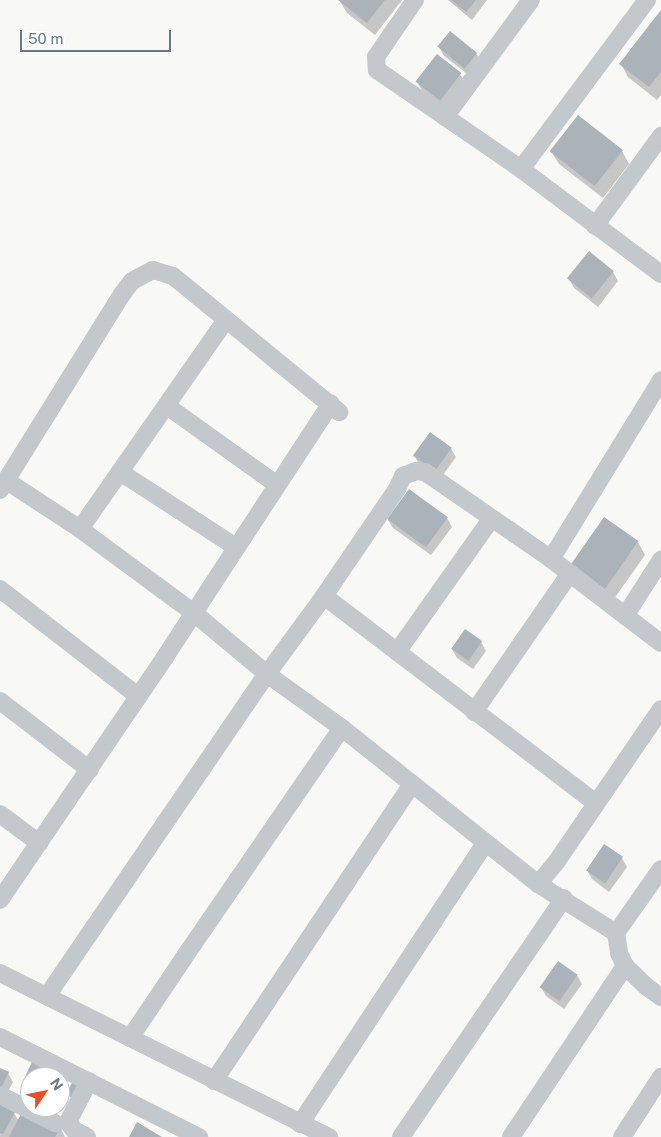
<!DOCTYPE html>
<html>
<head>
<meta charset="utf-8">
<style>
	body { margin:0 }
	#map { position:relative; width:661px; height:1137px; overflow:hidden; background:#f8f8f5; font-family:"Public Sans",sans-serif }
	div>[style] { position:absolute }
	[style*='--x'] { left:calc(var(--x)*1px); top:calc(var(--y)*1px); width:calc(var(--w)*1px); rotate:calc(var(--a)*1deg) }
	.shadow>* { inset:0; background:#0003 }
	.building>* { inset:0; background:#aab3b9; transform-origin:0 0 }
	.minor>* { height:18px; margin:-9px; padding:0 9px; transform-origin:9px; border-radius:9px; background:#c3c8cc }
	span { translate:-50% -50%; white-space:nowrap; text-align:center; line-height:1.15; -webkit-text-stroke:5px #fff; paint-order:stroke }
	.north { position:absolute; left:20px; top:1067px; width:50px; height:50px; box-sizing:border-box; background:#fff; border:1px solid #c2c9cf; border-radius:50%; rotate:56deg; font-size:14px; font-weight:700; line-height:20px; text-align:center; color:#667988 }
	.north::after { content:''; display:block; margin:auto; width:18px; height:22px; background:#ec4e22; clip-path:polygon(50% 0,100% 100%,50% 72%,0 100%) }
	.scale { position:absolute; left:20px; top:30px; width:151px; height:22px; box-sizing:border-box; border:2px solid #667988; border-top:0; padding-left:6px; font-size:15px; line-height:18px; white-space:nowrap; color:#667988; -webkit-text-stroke:4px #fff; paint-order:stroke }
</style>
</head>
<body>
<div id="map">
	<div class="shadow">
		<i style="clip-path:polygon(339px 0,402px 0,375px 35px,347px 13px)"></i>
		<i style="clip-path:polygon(448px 0,487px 0,472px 20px)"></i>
		<i style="clip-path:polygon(661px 12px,661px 95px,657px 100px,628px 77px,621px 64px)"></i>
		<i style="clip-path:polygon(439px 47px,476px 53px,481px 62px,470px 76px,444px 56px)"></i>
		<i style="clip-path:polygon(460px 74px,465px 83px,445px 108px,422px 90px,417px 82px)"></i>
		<i style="clip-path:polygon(551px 151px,622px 151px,629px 164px,603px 198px,559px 164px)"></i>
		<i style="clip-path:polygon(589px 253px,613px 272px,618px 281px,598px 307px,574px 288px,569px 279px)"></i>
		<i style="clip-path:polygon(451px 449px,456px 457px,440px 479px,419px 464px,414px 455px)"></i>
		<i style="clip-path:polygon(447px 518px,452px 527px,431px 555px,393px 528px,388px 520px)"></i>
		<i style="clip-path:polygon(604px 518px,638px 542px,645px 555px,611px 603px,578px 579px)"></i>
		<i style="clip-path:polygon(481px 642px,486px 651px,473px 669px,457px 658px,452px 649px)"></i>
		<i style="clip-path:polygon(622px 858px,627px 867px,609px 892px,592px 879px,587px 870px)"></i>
		<i style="clip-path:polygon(577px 975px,582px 984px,564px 1009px,546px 996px,541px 987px)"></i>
		<i style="clip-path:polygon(33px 1064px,53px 1074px,55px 1077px,30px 1077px,30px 1087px,25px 1079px)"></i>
		<i style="clip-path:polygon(0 1069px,8px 1073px,13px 1082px,1px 1106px,14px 1113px,19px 1121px,60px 1127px,65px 1137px,0 1137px)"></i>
		<i style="clip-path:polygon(32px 1107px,55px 1107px,50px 1116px)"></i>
	</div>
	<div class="building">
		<i style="clip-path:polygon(338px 0,385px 0,367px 23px)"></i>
		<i style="clip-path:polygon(451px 0,476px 0,466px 12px)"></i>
		<i style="clip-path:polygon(661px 10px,661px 72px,649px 87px,619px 64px)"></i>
		<i style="left:450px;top:31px;width:35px;height:20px;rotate:39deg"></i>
		<i style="left:437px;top:54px;width:31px;height:35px;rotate:38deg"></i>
		<i style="left:578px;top:115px;width:57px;height:46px;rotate:38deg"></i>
		<i style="left:589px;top:251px;width:32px;height:35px;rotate:39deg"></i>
		<i style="left:430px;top:432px;width:27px;height:29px;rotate:36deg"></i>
		<i style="left:409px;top:489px;width:48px;height:37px;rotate:36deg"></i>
		<i style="left:604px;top:517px;width:42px;height:60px;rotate:35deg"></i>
		<i style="left:465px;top:629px;width:21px;height:24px;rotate:35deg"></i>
		<i style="left:604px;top:844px;width:23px;height:32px;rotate:34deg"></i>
		<i style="left:558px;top:961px;width:24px;height:32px;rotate:35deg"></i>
		<i style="clip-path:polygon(32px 1062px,54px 1073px,52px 1077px,30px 1077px,30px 1082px,24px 1079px)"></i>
		<i style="clip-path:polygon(0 1068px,9px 1072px,0 1090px)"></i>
		<i style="left:73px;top:1081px;width:13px;height:15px;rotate:29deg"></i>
		<i style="clip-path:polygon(0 1104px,15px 1112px,3px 1134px,0 1133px)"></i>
		<i style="clip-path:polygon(24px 1108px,61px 1126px,55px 1137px,9px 1137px)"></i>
		<i style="clip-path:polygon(137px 1122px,162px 1137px,129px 1137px)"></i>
	</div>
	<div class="minor">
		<i style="--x:415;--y:0;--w:69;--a:124.4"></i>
		<i style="--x:376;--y:57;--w:13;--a:86"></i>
		<i style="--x:377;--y:70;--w:175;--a:34.5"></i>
		<i style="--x:521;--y:169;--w:175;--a:36.9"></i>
		<i style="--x:445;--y:117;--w:145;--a:-53.7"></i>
		<i style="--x:521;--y:169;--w:211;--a:-53.3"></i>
		<i style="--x:595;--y:226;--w:112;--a:-53.7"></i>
		<i style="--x:167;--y:406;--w:134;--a:35.6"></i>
		<i style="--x:120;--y:472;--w:138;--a:32.9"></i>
		<i style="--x:7;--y:481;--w:87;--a:33.3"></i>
		<i style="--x:80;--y:529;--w:142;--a:36.4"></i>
		<i style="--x:194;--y:613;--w:95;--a:39.9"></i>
		<i style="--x:267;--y:674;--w:92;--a:35.8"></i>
		<i style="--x:342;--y:728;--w:251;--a:38.5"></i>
		<i style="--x:538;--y:884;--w:92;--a:32.1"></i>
		<i style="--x:0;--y:490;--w:231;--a:-58.1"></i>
		<i style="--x:122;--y:294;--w:16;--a:-52"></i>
		<i style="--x:132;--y:281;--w:24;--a:-28"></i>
		<i style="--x:153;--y:270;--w:21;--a:17"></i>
		<i style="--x:173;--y:276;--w:215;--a:39.3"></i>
		<i style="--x:80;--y:529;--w:255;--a:-55.1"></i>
		<i style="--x:551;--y:559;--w:210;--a:-58.4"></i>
		<i style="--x:0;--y:589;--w:175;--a:37.8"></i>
		<i style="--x:324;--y:596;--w:342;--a:37.3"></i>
		<i style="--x:625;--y:616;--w:67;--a:-57.3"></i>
		<i style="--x:397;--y:652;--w:163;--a:-54.7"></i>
		<i style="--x:0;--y:701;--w:113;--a:37.5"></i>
		<i style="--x:474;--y:712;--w:167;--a:-55.3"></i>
		<i style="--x:0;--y:814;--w:49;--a:36.6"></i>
		<i style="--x:661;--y:869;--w:78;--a:125.1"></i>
		<i style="--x:616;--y:933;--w:20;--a:81"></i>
		<i style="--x:619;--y:953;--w:14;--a:65"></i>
		<i style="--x:625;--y:966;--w:30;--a:44"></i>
		<i style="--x:647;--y:987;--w:17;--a:36"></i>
		<i style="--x:538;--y:884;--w:30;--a:-50"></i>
		<i style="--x:557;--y:861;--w:184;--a:-55.6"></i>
		<i style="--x:0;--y:900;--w:294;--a:-55.8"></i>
		<i style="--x:165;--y:657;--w:303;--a:-56.8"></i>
		<i style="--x:0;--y:973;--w:368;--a:26.5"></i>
		<i style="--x:47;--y:996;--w:390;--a:-55.7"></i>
		<i style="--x:267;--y:674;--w:97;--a:-53.8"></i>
		<i style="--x:324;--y:596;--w:130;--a:-55.7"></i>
		<i style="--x:397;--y:489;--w:14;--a:-65"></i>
		<i style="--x:403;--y:476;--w:14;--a:-21"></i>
		<i style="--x:416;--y:471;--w:9;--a:6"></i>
		<i style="--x:425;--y:472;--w:153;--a:34.6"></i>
		<i style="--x:551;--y:559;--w:138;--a:37.4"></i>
		<i style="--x:0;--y:1037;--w:223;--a:26.7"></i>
		<i style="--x:130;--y:1038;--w:95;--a:-56.1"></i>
		<i style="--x:183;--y:959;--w:280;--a:-55.5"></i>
		<i style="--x:214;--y:1081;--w:357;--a:-56.3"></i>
		<i style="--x:0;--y:1095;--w:62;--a:27"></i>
		<i style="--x:300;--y:1124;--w:336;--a:-56.6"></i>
		<i style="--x:87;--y:1137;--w:15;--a:-152"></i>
		<i style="--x:74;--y:1130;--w:10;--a:-127"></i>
		<i style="--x:68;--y:1122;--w:46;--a:-62.9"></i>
		<i style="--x:401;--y:1137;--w:289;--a:-55.7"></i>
		<i style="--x:511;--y:1137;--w:206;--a:-56.3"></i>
		<i style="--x:622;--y:1137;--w:72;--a:-57"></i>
	</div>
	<div class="north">N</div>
	<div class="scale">50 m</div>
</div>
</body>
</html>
